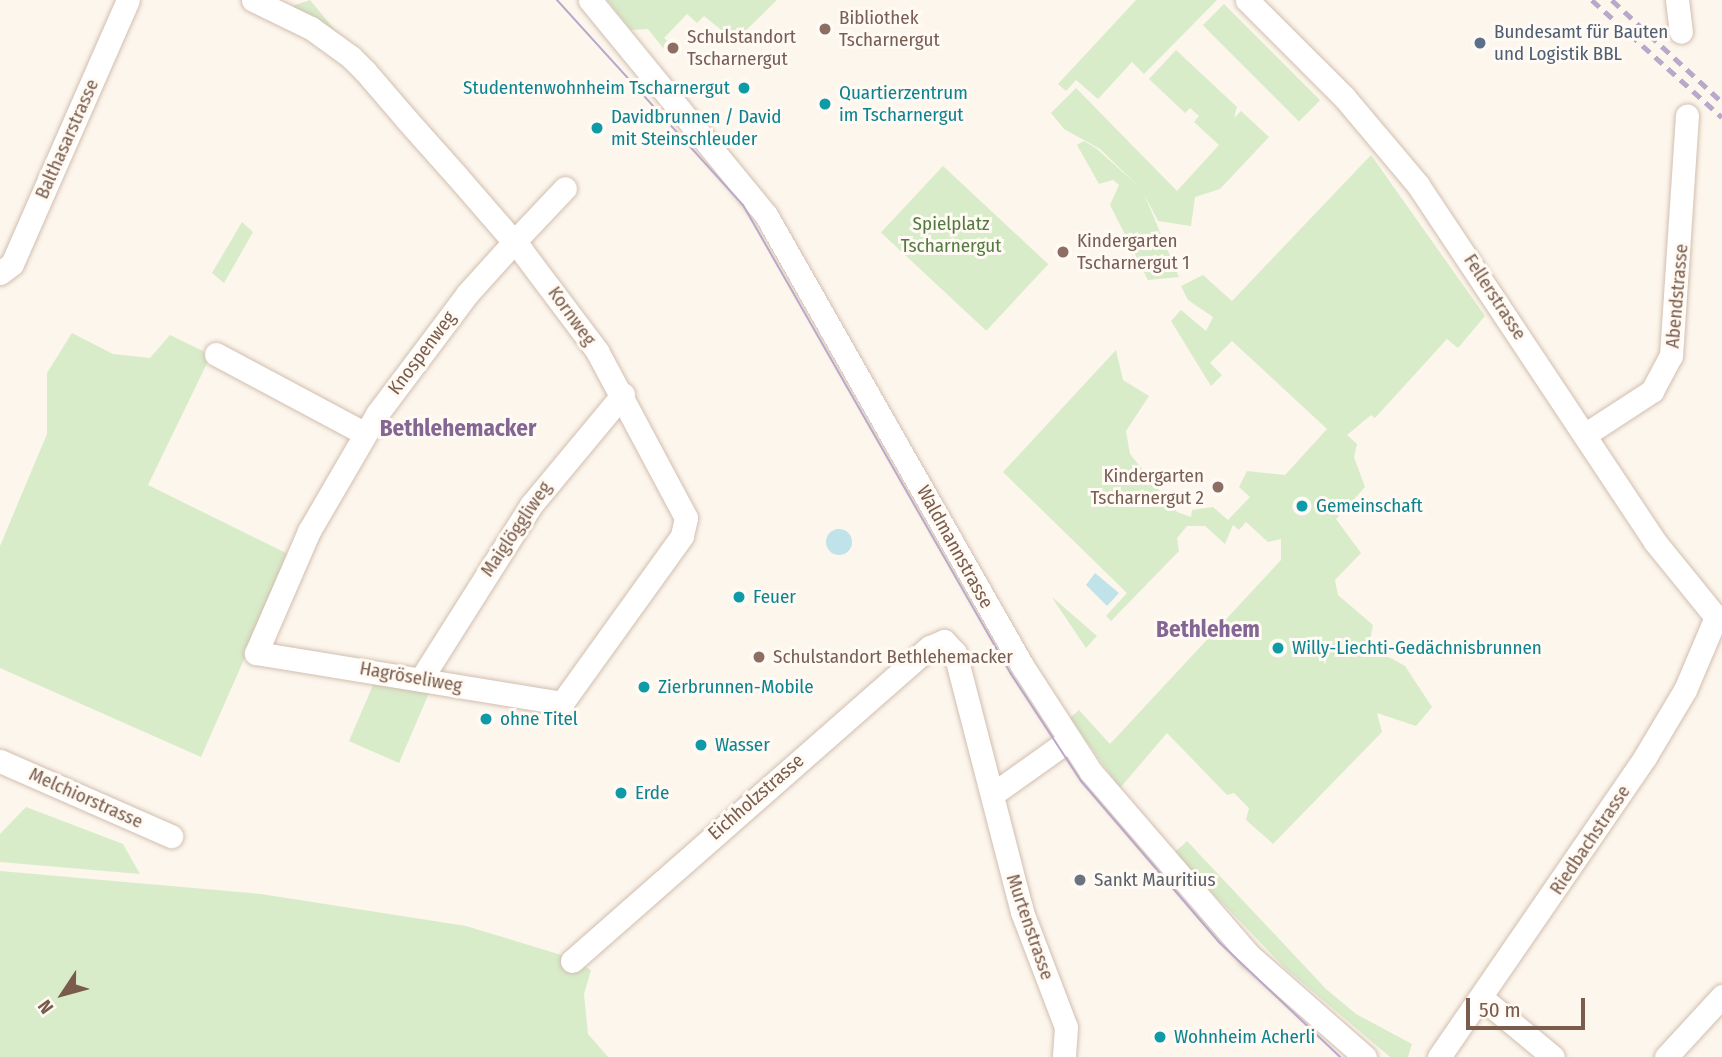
<!DOCTYPE html>
<html>
<head>
<meta charset="utf-8">
<style>
	body { margin:0 }
	#map { position:relative; width:1722px; height:1057px; overflow:hidden; background:#fdf6ec; font-family:"Fira Sans Condensed",sans-serif }
	div>[style] { position:absolute }
	[style*='--x'] { left:calc(var(--x)*1px); top:calc(var(--y)*1px); width:calc(var(--w)*1px); rotate:calc(var(--a)*1deg) }
	.green>* { inset:0; background:#d8ecc9; transform-origin:0 0 }
	.water>* { inset:0; background:#bfe3e8 }
	.round { border-radius:50% }
	.roads { filter:drop-shadow(0 0 2px #d1beb0) drop-shadow(0 0 2px #d1beb0) }
	.minor>* { height:23px; margin:-11.5px; padding:0 11.5px; transform-origin:11.5px; border-radius:11.5px; background:#fff }
	.tram>* { height:2px; margin:-1px; padding:0 1px; transform-origin:1px; border-radius:1px; background:#b9a8c9 }
	.rail>* { height:4.5px; margin-top:-2.25px; transform-origin:0; background:repeating-linear-gradient(90deg,#b9a8c9 0 10px,transparent 0 17px) }
	.dots>* { width:19px; height:19px; translate:-50% -50%; box-sizing:border-box; border:4px solid #fffaf3; border-radius:50% }
	span { translate:-50% -50%; white-space:nowrap; text-align:center; line-height:1.15; -webkit-text-stroke:6px #fffaf3; paint-order:stroke }
	.education-label { font-size:19px; color:#785e54 }
	.left { translate:0 -50%; text-align:left }
	.right { translate:-100% -50%; text-align:right }
	.service-label { font-size:19px; color:#4e5e75 }
	.culture-label { font-size:19px; color:#0d838f }
	.street-label { font-size:19px; color:#7a5c4d }
	.park-label { font-size:19px; color:#537a41 }
	.worship-label { font-size:19px; color:#5b616d }
	.quarter-label { font-size:23px; color:#846695; font-weight:700 }
	.north { position:absolute; left:28px; top:959px; width:70px; height:70px; -webkit-text-stroke:5px #fffaf3; paint-order:stroke; rotate:234deg; font-size:19px; font-weight:700; line-height:28px; text-align:center; color:#7a5c4d }
	.north::after { content:''; display:block; margin:auto; width:24px; height:32px; background:#7a5c4d; clip-path:polygon(50% 0,100% 100%,50% 72%,0 100%) }
	.scale { position:absolute; left:1466px; top:998px; width:119px; height:32px; box-sizing:border-box; border:4px solid #7a5c4d; border-top:0; padding-left:9px; font-size:21px; line-height:24px; white-space:nowrap; color:#7a5c4d; -webkit-text-stroke:5px #fffaf3; paint-order:stroke }
</style>
</head>
<body>
<div id="map">
	<div class="green">
		<i style="clip-path:polygon(310px 0,340px 36px,289px 7px)"></i>
		<i style="clip-path:polygon(607px 0,777px 0,735px 41px,704px 16px,697px 23px,687px 14px,664px 38px,674px 47px,667px 53px,648px 29px,631px 30px)"></i>
		<i style="clip-path:polygon(1136px 0,1217px 0,1144px 74px,1132px 62px,1098px 99px,1076px 80px,1066px 91px,1058px 84px)"></i>
		<i style="left:1224px;top:4px;width:136px;height:30px;rotate:45deg"></i>
		<i style="clip-path:polygon(1176px 50px,1237px 107px,1234px 118px,1241px 111px,1269px 137px,1220px 189px,1195px 197px,1191px 226px,1158px 221px,1144px 194px,1179px 277px,1148px 280px,1110px 205px,1119px 185px,1113px 180px,1099px 184px,1077px 145px,1084px 141px,1097px 149px,1138px 186px,1100px 149px,1064px 129px,1051px 113px,1076px 88px,1177px 191px,1219px 145px,1194px 122px,1199px 116px,1190px 108px,1185px 113px,1149px 79px)"></i>
		<i style="clip-path:polygon(1371px 155px,1485px 316px,1458px 348px,1447px 339px,1375px 418px,1371px 415px,1347px 435px,1357px 444px,1354px 457px,1365px 487px,1336px 519px,1361px 553px,1335px 580px,1338px 595px,1373px 625px,1369px 646px,1405px 666px,1432px 707px,1416px 726px,1377px 713px,1382px 732px,1273px 844px,1246px 820px,1249px 808px,1234px 793px,1227px 795px,1167px 733px,1120px 788px,1070px 718px,1079px 710px,1110px 744px,1281px 560px,1281px 539px,1268px 542px,1246px 522px,1239px 530px,1233px 525px,1225px 544px,1205px 526px,1187px 526px,1177px 538px,1179px 551px,1111px 621px,1106px 616px,1127px 593px,1003px 472px,1116px 350px,1123px 380px,1149px 396px,1126px 431px,1130px 454px,1177px 512px,1191px 517px,1192px 510px,1213px 507px,1228px 520px,1250px 497px,1239px 487px,1247px 471px,1285px 475px,1327px 429px,1232px 341px,1210px 363px,1222px 375px,1211px 386px,1171px 321px,1181px 310px,1206px 331px,1213px 317px,1188px 300px,1181px 286px,1203px 275px,1232px 301px)"></i>
		<i style="left:943px;top:166px;width:144px;height:91px;rotate:43deg"></i>
		<i style="clip-path:polygon(242px 222px,253px 232px,224px 283px,212px 273px)"></i>
		<i style="clip-path:polygon(72px 333px,113px 354px,150px 358px,170px 335px,211px 355px,148px 485px,290px 555px,201px 757px,0 668px,0 546px,47px 434px,47px 373px)"></i>
		<i style="clip-path:polygon(1052px 597px,1097px 636px,1086px 648px,1055px 602px)"></i>
		<i style="clip-path:polygon(376px 678px,432px 686px,399px 763px,349px 741px)"></i>
		<i style="clip-path:polygon(26px 807px,123px 844px,140px 874px,0 862px,0 834px)"></i>
		<i style="clip-path:polygon(1187px 841px,1326px 989px,1356px 1014px,1412px 1044px,1408px 1057px,1390px 1057px,1285px 968px,1174px 853px)"></i>
		<i style="clip-path:polygon(0 871px,261px 894px,466px 926px,568px 957px,591px 970px,584px 994px,588px 1034px,608px 1057px,0 1057px)"></i>
	</div>
	<div class="water">
		<i class="round" style="left:826px;top:529px;width:26px;height:26px"></i>
		<i style="clip-path:polygon(1095px 573px,1119px 593px,1107px 606px,1086px 585px)"></i>
	</div>
	<div class="roads">
		<div class="minor">
			<i style="--x:253;--y:0;--w:64;--a:25.8"></i>
			<i style="--x:311;--y:28;--w:49;--a:35.9"></i>
			<i style="--x:351;--y:57;--w:20;--a:45"></i>
			<i style="--x:365;--y:71;--w:65;--a:49.4"></i>
			<i style="--x:407;--y:120;--w:74;--a:48.3"></i>
			<i style="--x:456;--y:175;--w:89;--a:49.1"></i>
			<i style="--x:514;--y:242;--w:12;--a:48"></i>
			<i style="--x:522;--y:251;--w:125;--a:53.1"></i>
			<i style="--x:597;--y:351;--w:189;--a:61.9"></i>
			<i style="--x:686;--y:518;--w:18;--a:103"></i>
			<i style="--x:682;--y:536;--w:206;--a:125.7"></i>
			<i style="--x:562;--y:703;--w:310;--a:-170.7"></i>
			<i style="--x:256;--y:653;--w:133;--a:-66.5"></i>
			<i style="--x:309;--y:531;--w:135;--a:-59.8"></i>
			<i style="--x:377;--y:414;--w:150;--a:-53.1"></i>
			<i style="--x:467;--y:294;--w:70;--a:-47.9"></i>
			<i style="--x:514;--y:242;--w:74;--a:-46.6"></i>
			<i style="--x:590;--y:0;--w:278;--a:50.7"></i>
			<i style="--x:766;--y:215;--w:520;--a:60.38"></i>
			<i style="--x:1023;--y:667;--w:125;--a:57.1"></i>
			<i style="--x:1091;--y:772;--w:243;--a:49.2"></i>
			<i style="--x:1250;--y:956;--w:153;--a:41.3"></i>
			<i style="--x:1247;--y:0;--w:137;--a:45"></i>
			<i style="--x:1344;--y:97;--w:115;--a:49.9"></i>
			<i style="--x:1418;--y:185;--w:429;--a:56.4"></i>
			<i style="--x:1655;--y:542;--w:97;--a:50.9"></i>
			<i style="--x:1677;--y:0;--w:32;--a:83"></i>
			<i style="--x:0;--y:273;--w:15;--a:-37"></i>
			<i style="--x:12;--y:264;--w:288;--a:-66.3"></i>
			<i style="--x:216;--y:354;--w:168;--a:28.1"></i>
			<i style="--x:1586;--y:434;--w:79;--a:-33.1"></i>
			<i style="--x:1652;--y:391;--w:40;--a:-62"></i>
			<i style="--x:1671;--y:356;--w:241;--a:-86.2"></i>
			<i style="--x:423;--y:676;--w:202;--a:-57.7"></i>
			<i style="--x:531;--y:505;--w:144;--a:-50.3"></i>
			<i style="--x:0;--y:761;--w:187;--a:23.7"></i>
			<i style="--x:993;--y:794;--w:93;--a:-35.4"></i>
			<i style="--x:572;--y:961;--w:476;--a:-41.3"></i>
			<i style="--x:930;--y:647;--w:15;--a:-23"></i>
			<i style="--x:944;--y:641;--w:16;--a:47"></i>
			<i style="--x:955;--y:653;--w:268;--a:75.5"></i>
			<i style="--x:1022;--y:912;--w:123;--a:69.1"></i>
			<i style="--x:1066;--y:1027;--w:30;--a:94"></i>
			<i style="--x:1482;--y:998;--w:92;--a:39.7"></i>
			<i style="--x:1439;--y:1057;--w:364;--a:-55.5"></i>
			<i style="--x:1645;--y:757;--w:78;--a:-59.2"></i>
			<i style="--x:1685;--y:690;--w:79;--a:-67"></i>
			<i style="--x:1666;--y:1057;--w:83;--a:-47.4"></i>
		</div>
	</div>
	<div class="tram">
		<i style="--x:557;--y:0;--w:277;--a:47.8"></i>
		<i style="--x:743;--y:205;--w:540;--a:60.26"></i>
		<i style="--x:1011;--y:674;--w:128;--a:56.8"></i>
		<i style="--x:1081;--y:781;--w:213;--a:49.4"></i>
		<i style="--x:1220;--y:943;--w:166;--a:43.5"></i>
	</div>
	<div class="rail">
		<i style="--x:1592;--y:0;--w:175;--a:42"></i>
		<i style="--x:1612;--y:0;--w:150;--a:42.8"></i>
	</div>
	<div class="dots">
		<i style="left:825px;top:29px;background:#8d6e63"></i>
		<i style="left:1480px;top:43px;background:#5c6f8a"></i>
		<i style="left:673px;top:48px;background:#8d6e63"></i>
		<i style="left:744px;top:88px;background:#0f9aa8"></i>
		<i style="left:825px;top:104px;background:#0f9aa8"></i>
		<i style="left:597px;top:128px;background:#0f9aa8"></i>
		<i style="left:1063px;top:252px;background:#8d6e63"></i>
		<i style="left:1218px;top:487px;background:#8d6e63"></i>
		<i style="left:1302px;top:506px;background:#0f9aa8"></i>
		<i style="left:739px;top:597px;background:#0f9aa8"></i>
		<i style="left:1278px;top:648px;background:#0f9aa8"></i>
		<i style="left:759px;top:657px;background:#8d6e63"></i>
		<i style="left:644px;top:687px;background:#0f9aa8"></i>
		<i style="left:486px;top:719px;background:#0f9aa8"></i>
		<i style="left:701px;top:745px;background:#0f9aa8"></i>
		<i style="left:621px;top:793px;background:#0f9aa8"></i>
		<i style="left:1080px;top:880px;background:#6b7280"></i>
		<i style="left:1160px;top:1037px;background:#0f9aa8"></i>
	</div>
	<div class="education-label">
		<span class="left" style="left:839px;top:29px">Bibliothek<br>Tscharnergut</span>
		<span class="left" style="left:687px;top:48px">Schulstandort<br>Tscharnergut</span>
		<span class="left" style="left:1077px;top:252px">Kindergarten<br>Tscharnergut 1</span>
		<span class="right" style="left:1204px;top:487px">Kindergarten<br>Tscharnergut 2</span>
		<span class="left" style="left:773px;top:657px">Schulstandort Bethlehemacker</span>
	</div>
	<div class="service-label">
		<span class="left" style="left:1494px;top:43px">Bundesamt für Bauten<br>und Logistik BBL</span>
	</div>
	<div class="culture-label">
		<span class="right" style="left:730px;top:88px">Studentenwohnheim Tscharnergut</span>
		<span class="left" style="left:839px;top:104px">Quartierzentrum<br>im Tscharnergut</span>
		<span class="left" style="left:611px;top:128px">Davidbrunnen / David<br>mit Steinschleuder</span>
		<span class="left" style="left:1316px;top:506px">Gemeinschaft</span>
		<span class="left" style="left:753px;top:597px">Feuer</span>
		<span class="left" style="left:1292px;top:648px">Willy-Liechti-Gedächnisbrunnen</span>
		<span class="left" style="left:658px;top:687px">Zierbrunnen-Mobile</span>
		<span class="left" style="left:500px;top:719px">ohne Titel</span>
		<span class="left" style="left:715px;top:745px">Wasser</span>
		<span class="left" style="left:635px;top:793px">Erde</span>
		<span class="left" style="left:1174px;top:1037px">Wohnheim Acherli</span>
	</div>
	<div class="street-label">
		<span style="left:67px;top:139px;rotate:-66deg">Balthasarstrasse</span>
		<span style="left:1677px;top:296px;rotate:-85deg">Abendstrasse</span>
		<span style="left:1495px;top:297px;rotate:57deg">Fellerstrasse</span>
		<span style="left:572px;top:316px;rotate:54deg">Kornweg</span>
		<span style="left:422px;top:353px;rotate:-53deg">Knospenweg</span>
		<span style="left:516px;top:529px;rotate:-56deg">Maiglöggliweg</span>
		<span style="left:955px;top:547px;rotate:61deg">Waldmannstrasse</span>
		<span style="left:411px;top:677px;rotate:10deg">Hagröseliweg</span>
		<span style="left:756px;top:797px;rotate:-41deg">Eichholzstrasse</span>
		<span style="left:86px;top:798px;rotate:24deg">Melchiorstrasse</span>
		<span style="left:1590px;top:840px;rotate:-56deg">Riedbachstrasse</span>
		<span style="left:1030px;top:927px;rotate:71deg">Murtenstrasse</span>
	</div>
	<div class="park-label">
		<span style="left:951px;top:235px">Spielplatz<br>Tscharnergut</span>
	</div>
	<div class="worship-label">
		<span class="left" style="left:1094px;top:880px">Sankt Mauritius</span>
	</div>
	<div class="quarter-label">
		<span style="left:458px;top:428px">Bethlehemacker</span>
		<span style="left:1208px;top:629px">Bethlehem</span>
	</div>
	<div class="north">N</div>
	<div class="scale">50 m</div>
</div>
</body>
</html>
